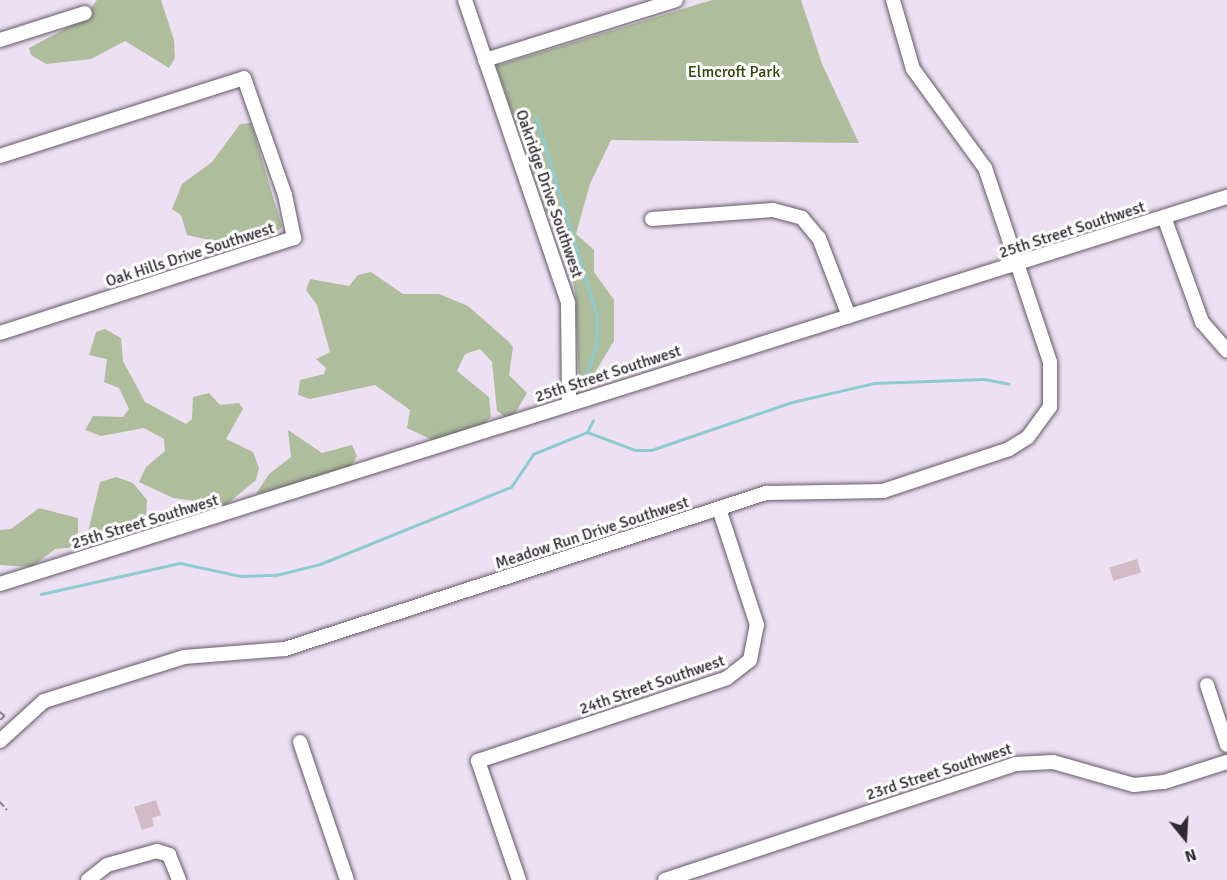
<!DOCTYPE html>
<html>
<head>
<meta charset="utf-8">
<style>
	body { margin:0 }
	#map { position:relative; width:1227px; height:880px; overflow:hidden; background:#eee0f3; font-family:Signika,sans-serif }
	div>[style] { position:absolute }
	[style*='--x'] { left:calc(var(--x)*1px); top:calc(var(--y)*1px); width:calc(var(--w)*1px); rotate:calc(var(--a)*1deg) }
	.green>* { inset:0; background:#aebd9c }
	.stream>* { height:3px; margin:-1.5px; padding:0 1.5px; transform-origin:1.5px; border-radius:1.5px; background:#8ecbd1 }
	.building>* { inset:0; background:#d1bbc5; transform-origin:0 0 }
	.path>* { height:1.5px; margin-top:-0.75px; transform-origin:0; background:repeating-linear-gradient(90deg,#877e8b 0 6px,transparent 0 9px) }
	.roads { filter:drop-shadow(0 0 2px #645868) drop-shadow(0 0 2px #645868) }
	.minor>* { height:14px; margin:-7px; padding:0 7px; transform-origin:7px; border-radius:7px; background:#fff }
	span { translate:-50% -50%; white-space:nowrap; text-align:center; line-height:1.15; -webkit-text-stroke:6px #fff; paint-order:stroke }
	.park-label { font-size:16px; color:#2e4501 }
	.street-label { font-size:16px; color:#2f2a31 }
	.north { position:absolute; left:1155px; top:808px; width:60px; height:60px; -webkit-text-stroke:4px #fff; paint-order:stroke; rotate:162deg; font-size:16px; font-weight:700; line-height:24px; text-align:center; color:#2f2a31 }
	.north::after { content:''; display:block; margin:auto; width:21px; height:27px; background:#2f2a31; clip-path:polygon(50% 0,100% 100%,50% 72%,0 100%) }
</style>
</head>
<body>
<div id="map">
	<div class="green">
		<i style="clip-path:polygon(97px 0,161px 0,174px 40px,175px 58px,169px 68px,125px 41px,91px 59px,46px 64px,31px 55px,29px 48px,82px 20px)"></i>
		<i style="clip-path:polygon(712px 0,801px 0,822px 64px,859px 143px,611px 140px,590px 184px,576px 234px,594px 250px,594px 272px,614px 300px,614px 341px,591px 379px,579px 382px,575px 292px,564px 240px,546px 211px,496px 66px)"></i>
		<i style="clip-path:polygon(251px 123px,282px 227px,273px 236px,249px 236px,231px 245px,187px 235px,181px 215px,172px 209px,182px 184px,212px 162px,240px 124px)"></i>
		<i style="clip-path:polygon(371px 272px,403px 294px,439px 294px,468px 306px,508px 341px,513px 347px,509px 375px,527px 393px,514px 415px,508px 419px,497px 411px,492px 362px,480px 349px,465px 354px,457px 371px,489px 397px,491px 417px,483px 425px,434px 441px,407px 428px,410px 410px,375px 385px,310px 399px,298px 395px,300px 380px,324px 374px,326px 368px,316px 359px,330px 352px,317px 305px,306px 290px,310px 279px,349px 286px,358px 275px)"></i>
		<i style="clip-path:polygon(105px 329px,121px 338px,123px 361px,145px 402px,186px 424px,192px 419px,193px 397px,209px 393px,220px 405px,239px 403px,243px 409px,226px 439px,253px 452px,259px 468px,256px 480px,226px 505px,173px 498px,139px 482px,146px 467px,165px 451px,164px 439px,144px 428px,101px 436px,85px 430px,93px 416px,123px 417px,129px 409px,119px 388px,104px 382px,107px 359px,89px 355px,96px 332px)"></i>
		<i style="clip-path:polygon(288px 430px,322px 453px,352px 445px,357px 456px,350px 468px,256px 494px,269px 474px,291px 457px)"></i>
		<i style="clip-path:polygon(116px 477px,133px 483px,147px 500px,146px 520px,110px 535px,88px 532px,100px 482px)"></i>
		<i style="clip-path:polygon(39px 508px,78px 518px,78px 547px,55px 549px,32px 567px,0 565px,0 530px,11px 529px)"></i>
	</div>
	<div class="stream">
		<i style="--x:536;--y:117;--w:208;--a:73"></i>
		<i style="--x:597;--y:316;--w:29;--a:92"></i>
		<i style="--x:596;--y:345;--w:35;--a:108"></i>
		<i style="--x:587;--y:432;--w:13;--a:-63"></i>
		<i style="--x:41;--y:594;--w:142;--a:-12.6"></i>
		<i style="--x:180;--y:563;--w:61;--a:12.2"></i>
		<i style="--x:240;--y:576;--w:36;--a:-2"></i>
		<i style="--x:276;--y:575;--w:45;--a:-14"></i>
		<i style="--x:320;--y:564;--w:206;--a:-22"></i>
		<i style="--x:511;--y:487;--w:40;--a:-56"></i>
		<i style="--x:533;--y:454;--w:58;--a:-22.2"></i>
		<i style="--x:587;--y:432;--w:51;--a:20.6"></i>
		<i style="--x:635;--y:450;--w:16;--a:0"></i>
		<i style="--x:651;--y:450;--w:149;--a:-18.8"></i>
		<i style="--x:792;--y:402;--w:84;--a:-13"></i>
		<i style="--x:874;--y:383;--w:110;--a:-2.1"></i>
		<i style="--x:984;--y:379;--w:25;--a:11"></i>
	</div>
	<div class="building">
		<i style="left:1137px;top:559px;width:14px;height:29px;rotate:73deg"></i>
		<i style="clip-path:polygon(156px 800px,161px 815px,152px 818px,154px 826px,142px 830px,134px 807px)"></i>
	</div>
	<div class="path">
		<i style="--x:0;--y:712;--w:6;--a:39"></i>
		<i style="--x:5;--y:716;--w:7;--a:135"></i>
		<i style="--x:0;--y:802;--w:11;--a:49"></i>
	</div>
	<div class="roads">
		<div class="minor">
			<i style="--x:465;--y:0;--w:320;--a:71.2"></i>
			<i style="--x:568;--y:303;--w:101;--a:89.4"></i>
			<i style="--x:0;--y:40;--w:89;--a:-17.6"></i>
			<i style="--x:485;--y:60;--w:200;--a:-17.4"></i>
			<i style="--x:0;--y:156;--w:256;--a:-17.7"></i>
			<i style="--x:244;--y:78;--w:124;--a:70.7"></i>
			<i style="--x:285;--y:195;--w:44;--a:78.2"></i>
			<i style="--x:294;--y:238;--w:309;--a:162.1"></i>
			<i style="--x:1164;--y:217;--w:112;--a:70.1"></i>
			<i style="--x:1202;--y:322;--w:38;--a:49"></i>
			<i style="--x:652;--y:219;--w:121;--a:-4.3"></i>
			<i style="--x:773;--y:210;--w:30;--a:15"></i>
			<i style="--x:802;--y:218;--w:26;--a:50"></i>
			<i style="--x:819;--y:238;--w:84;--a:69"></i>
			<i style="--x:0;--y:584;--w:1287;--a:-17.51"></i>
			<i style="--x:1207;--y:685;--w:63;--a:71.6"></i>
			<i style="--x:0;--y:741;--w:59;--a:-42.3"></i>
			<i style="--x:44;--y:701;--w:147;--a:-17.4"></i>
			<i style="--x:184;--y:657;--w:101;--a:-4.5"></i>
			<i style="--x:285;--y:649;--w:506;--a:-17.97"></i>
			<i style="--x:766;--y:493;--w:117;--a:-1"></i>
			<i style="--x:883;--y:491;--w:133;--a:-18.4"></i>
			<i style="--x:1009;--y:449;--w:22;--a:-32"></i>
			<i style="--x:1028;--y:437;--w:37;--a:-54"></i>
			<i style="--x:1050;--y:407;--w:45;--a:-90"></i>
			<i style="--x:1050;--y:362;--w:205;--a:-108.5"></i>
			<i style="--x:985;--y:168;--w:122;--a:-126"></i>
			<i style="--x:913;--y:69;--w:72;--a:-106.2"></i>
			<i style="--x:300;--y:742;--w:146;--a:71.2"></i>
			<i style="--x:88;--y:880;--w:24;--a:-38"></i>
			<i style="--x:107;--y:865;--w:52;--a:-15.6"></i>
			<i style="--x:157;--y:851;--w:13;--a:18"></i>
			<i style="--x:169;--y:855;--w:27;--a:68"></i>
			<i style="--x:519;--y:880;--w:126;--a:-109"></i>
			<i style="--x:478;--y:761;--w:262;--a:-18.4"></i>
			<i style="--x:727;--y:678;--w:29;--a:-38"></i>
			<i style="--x:750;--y:660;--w:36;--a:-79"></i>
			<i style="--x:757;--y:625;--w:122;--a:-108.1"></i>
			<i style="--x:665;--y:880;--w:369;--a:-18.3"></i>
			<i style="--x:1015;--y:764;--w:38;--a:-3"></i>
			<i style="--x:1053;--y:762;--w:84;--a:15.9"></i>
			<i style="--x:1134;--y:785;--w:30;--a:-6"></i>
			<i style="--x:1164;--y:782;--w:66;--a:-17.6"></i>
		</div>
	</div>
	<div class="park-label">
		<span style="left:734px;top:72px">Elmcroft Park</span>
	</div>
	<div class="street-label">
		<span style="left:549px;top:194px;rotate:71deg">Oakridge Drive Southwest</span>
		<span style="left:1072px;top:230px;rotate:-18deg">25th Street Southwest</span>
		<span style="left:190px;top:255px;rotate:-18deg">Oak Hills Drive Southwest</span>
		<span style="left:608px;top:374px;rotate:-18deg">25th Street Southwest</span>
		<span style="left:145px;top:522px;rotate:-17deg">25th Street Southwest</span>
		<span style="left:592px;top:533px;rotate:-18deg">Meadow Run Drive Southwest</span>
		<span style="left:652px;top:685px;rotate:-19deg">24th Street Southwest</span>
		<span style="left:939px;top:772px;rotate:-18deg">23rd Street Southwest</span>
	</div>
	<div class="north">N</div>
</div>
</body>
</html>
